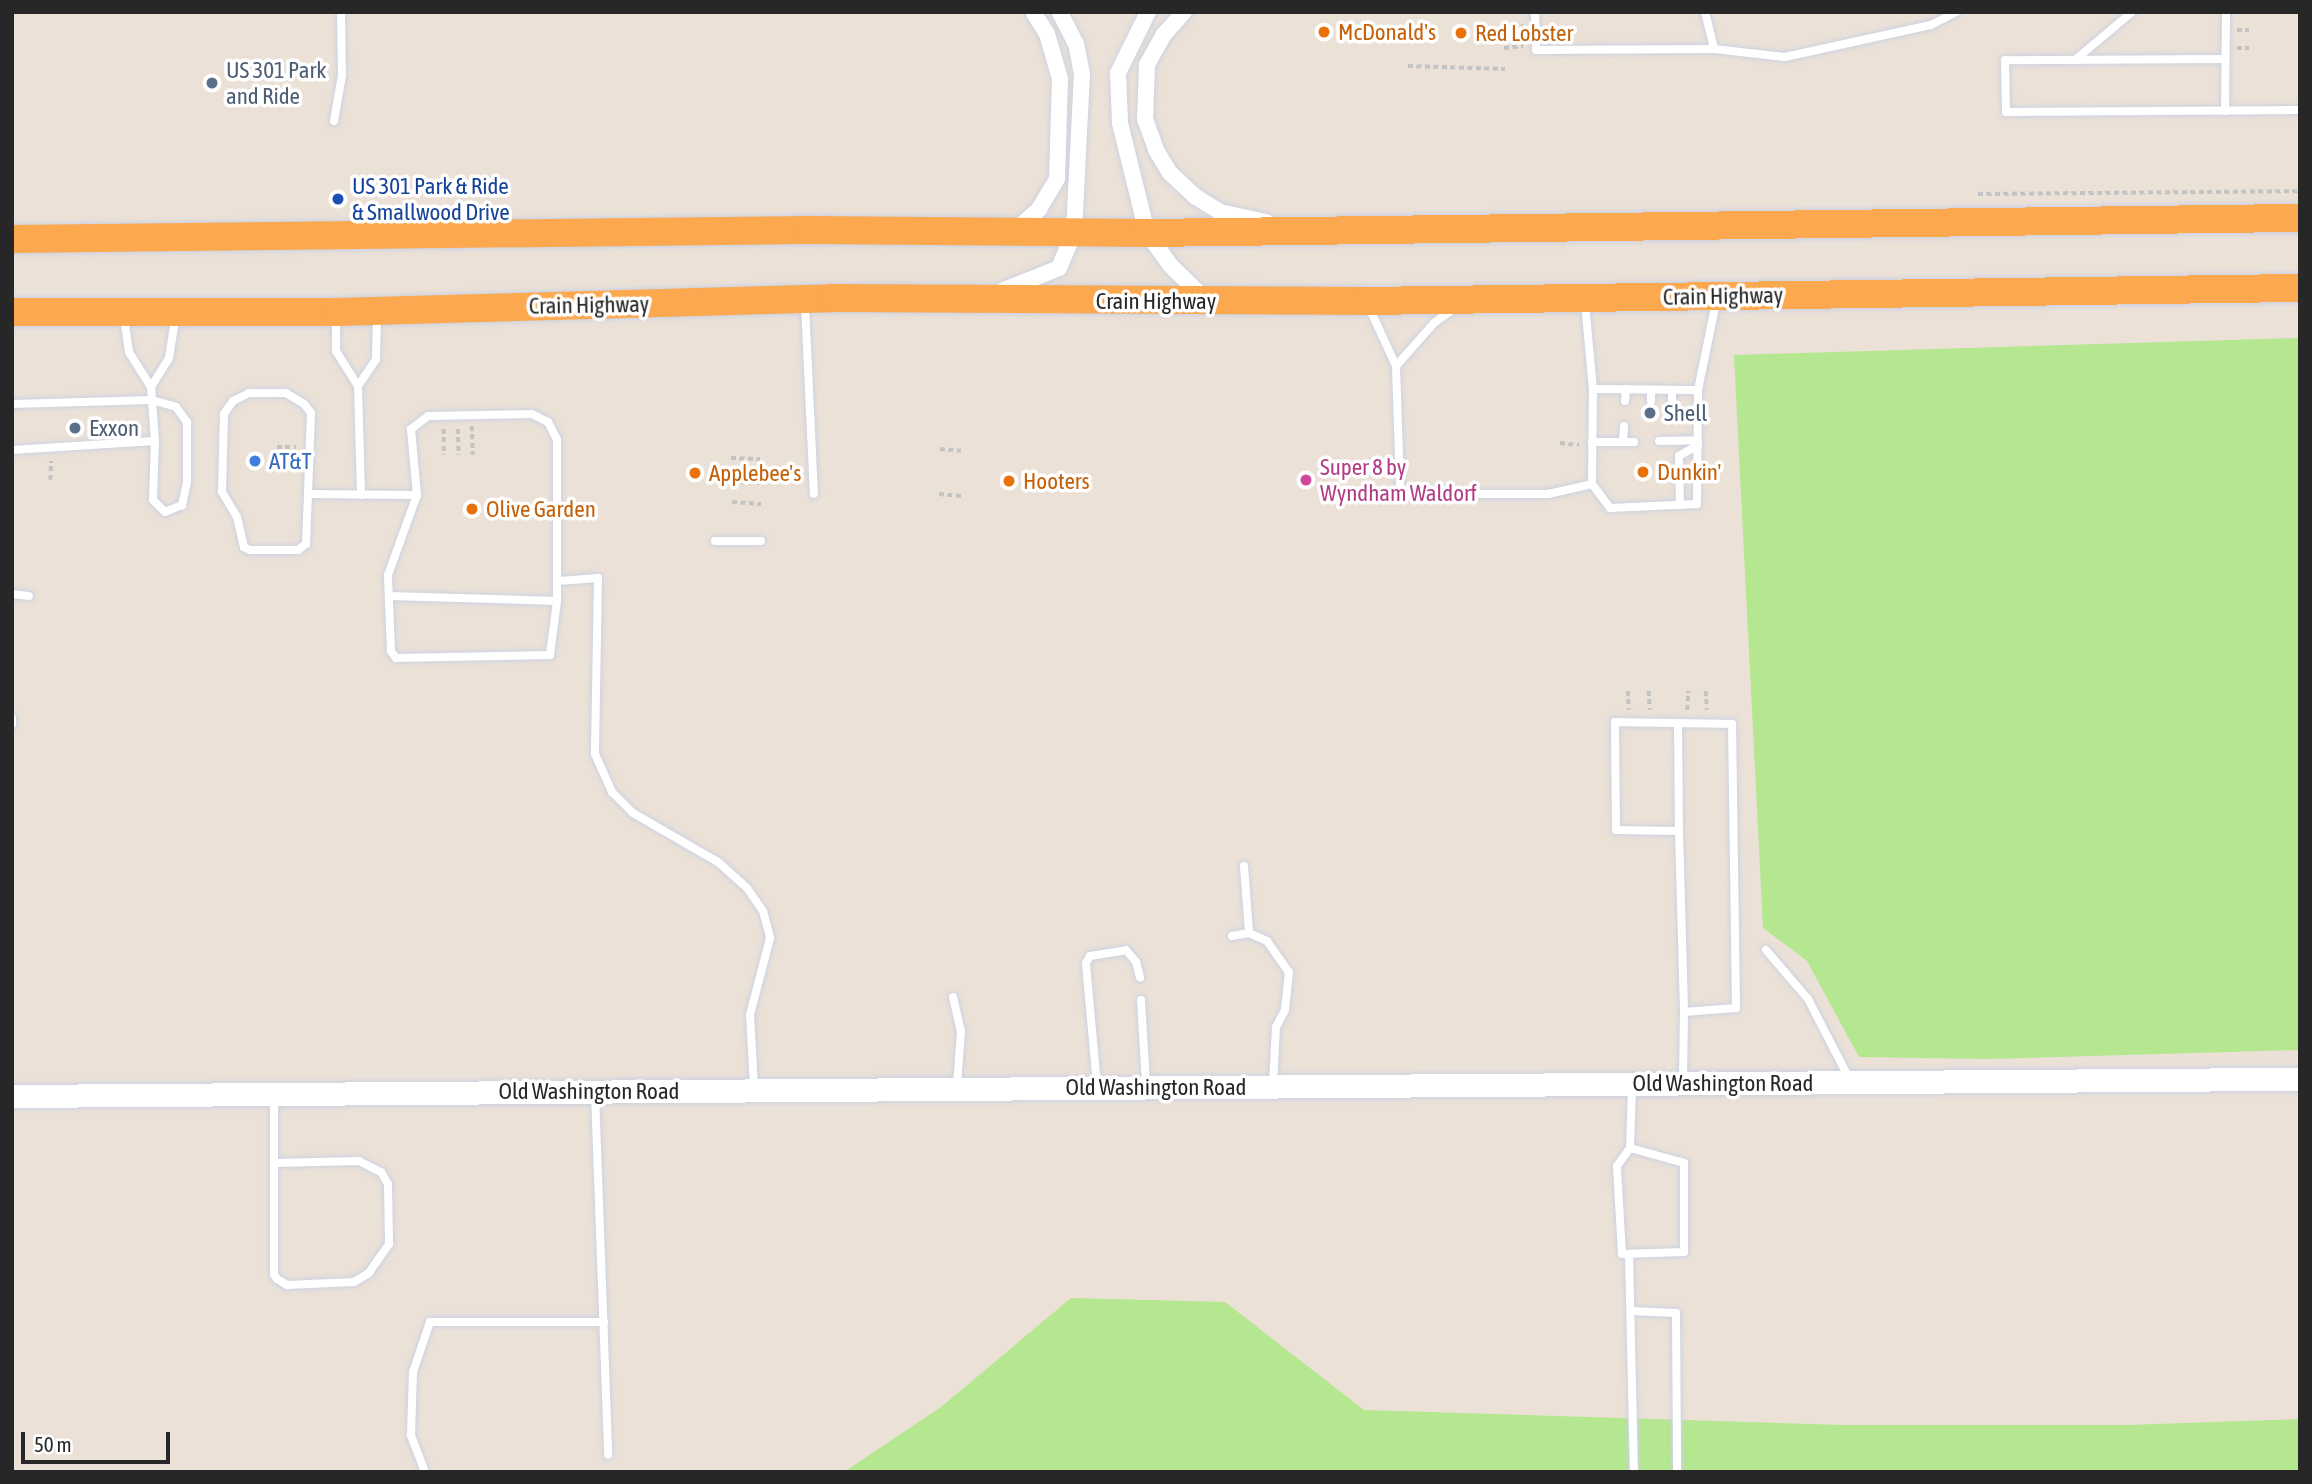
<!DOCTYPE html>
<html>
<head>
<meta charset="utf-8">
<style>
	body { margin:0 }
	#map { position:relative; width:2312px; height:1484px; overflow:hidden; background:#ebe1d7; font-family:"Asap Condensed",sans-serif }
	div>[style] { position:absolute }
	[style*='--x'] { left:calc(var(--x)*1px); top:calc(var(--y)*1px); width:calc(var(--w)*1px); rotate:calc(var(--a)*1deg) }
	.green>* { inset:0; background:#b4e78f }
	.path>* { height:3.5px; margin-top:-1.75px; transform-origin:0; background:repeating-linear-gradient(90deg,#c3c3c3 0 5px,transparent 0 8.5px) }
	.roads { filter:drop-shadow(0 0 2px #ccd2e2) drop-shadow(0 0 2px #ccd2e2) }
	.service>* { height:8px; margin:-4px; padding:0 4px; transform-origin:4px; border-radius:4px; background:#fff }
	.minor>* { height:16px; margin:-8px; padding:0 8px; transform-origin:8px; border-radius:8px; background:#fff }
	.secondary>* { height:23px; margin:-11.5px; padding:0 11.5px; transform-origin:11.5px; border-radius:11.5px; background:#fff }
	.trunk>* { height:28px; margin:-14px; padding:0 14px; transform-origin:14px; border-radius:14px; background:#fca84e }
	.dots>* { width:19px; height:19px; translate:-50% -50%; box-sizing:border-box; border:4px solid #fff; border-radius:50% }
	span { translate:-50% -50%; white-space:nowrap; text-align:center; line-height:1.15; -webkit-text-stroke:7px #fff; paint-order:stroke }
	.food-label { font-size:23px; color:#c56008 }
	.left { translate:0 -50%; text-align:left }
	.service-label { font-size:23px; color:#4e5e75 }
	.transit-label { font-size:23px; color:#164399 }
	.street-label { font-size:23px; color:#272727 }
	.shop-label { font-size:23px; color:#366cbe }
	.hotel-label { font-size:23px; color:#b23c85 }
	.frame { position:absolute; inset:0; border:14px solid #272727; pointer-events:none }
	.scale { position:absolute; left:21px; top:1432px; width:149px; height:32px; box-sizing:border-box; border:4px solid #272727; border-top:0; padding-left:9px; font-size:21px; line-height:24px; white-space:nowrap; color:#272727; -webkit-text-stroke:5px #fff; paint-order:stroke }
</style>
</head>
<body>
<div id="map">
	<div class="green">
		<i style="clip-path:polygon(2300px 338px,2300px 1050px,1988px 1059px,1859px 1057px,1807px 961px,1763px 928px,1734px 355px)"></i>
		<i style="clip-path:polygon(1071px 1298px,1225px 1302px,1364px 1410px,1842px 1425px,2128px 1425px,2300px 1419px,2300px 1472px,844px 1472px,941px 1407px)"></i>
	</div>
	<div class="path">
		<i style="--x:1504;--y:28;--w:19;--a:-6"></i>
		<i style="--x:2237;--y:30;--w:12;--a:0"></i>
		<i style="--x:1504;--y:48;--w:19;--a:-6"></i>
		<i style="--x:2237;--y:48;--w:12;--a:0"></i>
		<i style="--x:1408;--y:66;--w:97;--a:1.8"></i>
		<i style="--x:1978;--y:194;--w:322;--a:-0.5"></i>
		<i style="--x:472;--y:426;--w:29;--a:88"></i>
		<i style="--x:444;--y:429;--w:26;--a:90"></i>
		<i style="--x:458;--y:429;--w:26;--a:88"></i>
		<i style="--x:1560;--y:443;--w:19;--a:6"></i>
		<i style="--x:277;--y:447;--w:19;--a:0"></i>
		<i style="--x:940;--y:449;--w:21;--a:5"></i>
		<i style="--x:731;--y:458;--w:29;--a:2"></i>
		<i style="--x:277;--y:463;--w:19;--a:0"></i>
		<i style="--x:50;--y:480;--w:19;--a:-87"></i>
		<i style="--x:732;--y:482;--w:29;--a:2"></i>
		<i style="--x:939;--y:494;--w:22;--a:5"></i>
		<i style="--x:732;--y:502;--w:29;--a:4"></i>
		<i style="--x:1628;--y:691;--w:19;--a:87"></i>
		<i style="--x:1649;--y:691;--w:19;--a:87"></i>
		<i style="--x:1706;--y:691;--w:19;--a:87"></i>
		<i style="--x:1687;--y:710;--w:19;--a:-87"></i>
	</div>
	<div class="roads">
		<div class="service">
			<i style="--x:1535;--y:12;--w:38;--a:88"></i>
			<i style="--x:1536;--y:50;--w:178;--a:-0.3"></i>
			<i style="--x:1714;--y:49;--w:71;--a:6.4"></i>
			<i style="--x:1785;--y:57;--w:149;--a:-12.4"></i>
			<i style="--x:1931;--y:25;--w:28;--a:-27"></i>
			<i style="--x:1705;--y:12;--w:38;--a:76"></i>
			<i style="--x:2225;--y:59;--w:220;--a:179.7"></i>
			<i style="--x:2005;--y:60;--w:52;--a:88.9"></i>
			<i style="--x:2006;--y:112;--w:294;--a:-0.4"></i>
			<i style="--x:2075;--y:60;--w:75;--a:-40.1"></i>
			<i style="--x:2225;--y:111;--w:99;--a:-89.4"></i>
			<i style="--x:334;--y:121;--w:47;--a:-80.1"></i>
			<i style="--x:342;--y:75;--w:63;--a:-90.9"></i>
			<i style="--x:1585;--y:303;--w:86;--a:84.7"></i>
			<i style="--x:1593;--y:389;--w:105;--a:0.5"></i>
			<i style="--x:1698;--y:390;--w:90;--a:-78.4"></i>
			<i style="--x:805;--y:305;--w:189;--a:87.3"></i>
			<i style="--x:1368;--y:305;--w:67;--a:65.3"></i>
			<i style="--x:1396;--y:366;--w:121;--a:88.1"></i>
			<i style="--x:1400;--y:487;--w:12;--a:35"></i>
			<i style="--x:1410;--y:494;--w:138;--a:0"></i>
			<i style="--x:1548;--y:494;--w:45;--a:-12.8"></i>
			<i style="--x:1592;--y:484;--w:95;--a:-89.4"></i>
			<i style="--x:336;--y:318;--w:33;--a:90"></i>
			<i style="--x:336;--y:351;--w:41;--a:57.8"></i>
			<i style="--x:358;--y:386;--w:109;--a:88.4"></i>
			<i style="--x:1396;--y:366;--w:57;--a:-48.5"></i>
			<i style="--x:1434;--y:323;--w:24;--a:-36"></i>
			<i style="--x:358;--y:386;--w:32;--a:-56"></i>
			<i style="--x:376;--y:359;--w:45;--a:-88.7"></i>
			<i style="--x:151;--y:387;--w:34;--a:-58"></i>
			<i style="--x:169;--y:358;--w:39;--a:-81"></i>
			<i style="--x:1672;--y:390;--w:10;--a:90"></i>
			<i style="--x:1625;--y:401;--w:12;--a:-85"></i>
			<i style="--x:1651;--y:401;--w:11;--a:-90"></i>
			<i style="--x:12;--y:404;--w:140;--a:-1.6"></i>
			<i style="--x:152;--y:400;--w:25;--a:16"></i>
			<i style="--x:176;--y:407;--w:19;--a:54"></i>
			<i style="--x:187;--y:422;--w:60;--a:90"></i>
			<i style="--x:187;--y:482;--w:24;--a:102"></i>
			<i style="--x:182;--y:505;--w:18;--a:158"></i>
			<i style="--x:165;--y:512;--w:17;--a:-135"></i>
			<i style="--x:153;--y:500;--w:59;--a:-88.1"></i>
			<i style="--x:1623;--y:441;--w:15;--a:-86"></i>
			<i style="--x:1659;--y:441;--w:39;--a:-1"></i>
			<i style="--x:1592;--y:442;--w:42;--a:0"></i>
			<i style="--x:12;--y:450;--w:143;--a:-3.6"></i>
			<i style="--x:155;--y:441;--w:54;--a:-94.2"></i>
			<i style="--x:151;--y:387;--w:41;--a:-122.2"></i>
			<i style="--x:129;--y:352;--w:35;--a:-98"></i>
			<i style="--x:1592;--y:484;--w:30;--a:53"></i>
			<i style="--x:1610;--y:508;--w:87;--a:-2.6"></i>
			<i style="--x:1697;--y:504;--w:114;--a:-89.5"></i>
			<i style="--x:308;--y:494;--w:81;--a:-87.9"></i>
			<i style="--x:311;--y:413;--w:11;--a:-128"></i>
			<i style="--x:304;--y:404;--w:21;--a:-149"></i>
			<i style="--x:286;--y:393;--w:37;--a:180"></i>
			<i style="--x:249;--y:393;--w:18;--a:153"></i>
			<i style="--x:233;--y:401;--w:16;--a:125"></i>
			<i style="--x:224;--y:414;--w:78;--a:91.5"></i>
			<i style="--x:222;--y:492;--w:29;--a:59"></i>
			<i style="--x:237;--y:517;--w:31;--a:77"></i>
			<i style="--x:244;--y:547;--w:7;--a:27"></i>
			<i style="--x:250;--y:550;--w:48;--a:0"></i>
			<i style="--x:298;--y:550;--w:10;--a:-37"></i>
			<i style="--x:306;--y:544;--w:50;--a:-87.7"></i>
			<i style="--x:308;--y:494;--w:109;--a:0.5"></i>
			<i style="--x:417;--y:495;--w:66;--a:-95.2"></i>
			<i style="--x:411;--y:429;--w:21;--a:-37"></i>
			<i style="--x:428;--y:416;--w:104;--a:-1.1"></i>
			<i style="--x:532;--y:414;--w:18;--a:27"></i>
			<i style="--x:548;--y:422;--w:20;--a:63"></i>
			<i style="--x:557;--y:440;--w:161;--a:90"></i>
			<i style="--x:557;--y:601;--w:54;--a:97.4"></i>
			<i style="--x:550;--y:655;--w:154;--a:178.9"></i>
			<i style="--x:396;--y:658;--w:9;--a:-126"></i>
			<i style="--x:391;--y:651;--w:76;--a:-92.3"></i>
			<i style="--x:388;--y:575;--w:85;--a:-70.1"></i>
			<i style="--x:1680;--y:505;--w:49;--a:-91.2"></i>
			<i style="--x:1679;--y:456;--w:22;--a:-30"></i>
			<i style="--x:715;--y:541;--w:46;--a:0"></i>
			<i style="--x:558;--y:581;--w:40;--a:-4.3"></i>
			<i style="--x:598;--y:578;--w:176;--a:91"></i>
			<i style="--x:595;--y:754;--w:42;--a:65.9"></i>
			<i style="--x:612;--y:792;--w:30;--a:45"></i>
			<i style="--x:633;--y:813;--w:98;--a:30"></i>
			<i style="--x:718;--y:862;--w:39;--a:42"></i>
			<i style="--x:747;--y:888;--w:28;--a:55"></i>
			<i style="--x:763;--y:911;--w:28;--a:75"></i>
			<i style="--x:770;--y:938;--w:80;--a:104.6"></i>
			<i style="--x:750;--y:1015;--w:72;--a:86.8"></i>
			<i style="--x:12;--y:594;--w:17;--a:7"></i>
			<i style="--x:389;--y:596;--w:168;--a:1.7"></i>
			<i style="--x:12;--y:718;--w:6;--a:90"></i>
			<i style="--x:1678;--y:723;--w:108;--a:89.5"></i>
			<i style="--x:1244;--y:866;--w:67;--a:85.7"></i>
			<i style="--x:1232;--y:936;--w:17;--a:-10"></i>
			<i style="--x:1249;--y:933;--w:20;--a:24"></i>
			<i style="--x:1267;--y:941;--w:38;--a:55"></i>
			<i style="--x:1289;--y:972;--w:38;--a:96"></i>
			<i style="--x:1285;--y:1010;--w:19;--a:118"></i>
			<i style="--x:1276;--y:1027;--w:57;--a:93"></i>
			<i style="--x:1766;--y:950;--w:65;--a:49.4"></i>
			<i style="--x:1808;--y:999;--w:91;--a:62.6"></i>
			<i style="--x:953;--y:997;--w:35;--a:77"></i>
			<i style="--x:961;--y:1031;--w:55;--a:94.2"></i>
			<i style="--x:1141;--y:1000;--w:84;--a:86.6"></i>
			<i style="--x:1683;--y:1081;--w:69;--a:-89.2"></i>
			<i style="--x:1684;--y:1012;--w:52;--a:-4.4"></i>
			<i style="--x:1736;--y:1008;--w:284;--a:-90.8"></i>
			<i style="--x:1732;--y:724;--w:117;--a:-179"></i>
			<i style="--x:1615;--y:722;--w:108;--a:89.5"></i>
			<i style="--x:1616;--y:830;--w:63;--a:0.9"></i>
			<i style="--x:1679;--y:831;--w:181;--a:88.4"></i>
			<i style="--x:1097;--y:1085;--w:122;--a:-95.2"></i>
			<i style="--x:1086;--y:963;--w:8;--a:-60"></i>
			<i style="--x:1090;--y:956;--w:36;--a:-9"></i>
			<i style="--x:1126;--y:950;--w:16;--a:50"></i>
			<i style="--x:1136;--y:962;--w:16;--a:75"></i>
			<i style="--x:595;--y:1094;--w:361;--a:87.9"></i>
			<i style="--x:1630;--y:1148;--w:56;--a:15.5"></i>
			<i style="--x:1684;--y:1163;--w:89;--a:90"></i>
			<i style="--x:1684;--y:1252;--w:62;--a:178.2"></i>
			<i style="--x:1622;--y:1254;--w:88;--a:-93.3"></i>
			<i style="--x:1617;--y:1166;--w:22;--a:-54"></i>
			<i style="--x:1630;--y:1148;--w:61;--a:-88.1"></i>
			<i style="--x:274;--y:1163;--w:85;--a:-1.3"></i>
			<i style="--x:359;--y:1161;--w:25;--a:27"></i>
			<i style="--x:381;--y:1172;--w:14;--a:60"></i>
			<i style="--x:388;--y:1184;--w:60;--a:89"></i>
			<i style="--x:389;--y:1244;--w:35;--a:125"></i>
			<i style="--x:369;--y:1273;--w:17;--a:149"></i>
			<i style="--x:354;--y:1282;--w:67;--a:177.4"></i>
			<i style="--x:287;--y:1285;--w:12;--a:-149"></i>
			<i style="--x:277;--y:1279;--w:6;--a:-121"></i>
			<i style="--x:274;--y:1274;--w:177;--a:-90"></i>
			<i style="--x:1629;--y:1254;--w:218;--a:88.7"></i>
			<i style="--x:1632;--y:1311;--w:44;--a:2.6"></i>
			<i style="--x:1676;--y:1313;--w:159;--a:89.6"></i>
			<i style="--x:425;--y:1472;--w:40;--a:-111"></i>
			<i style="--x:411;--y:1435;--w:63;--a:-88.2"></i>
			<i style="--x:413;--y:1372;--w:53;--a:-71.2"></i>
			<i style="--x:430;--y:1322;--w:174;--a:0"></i>
		</div>
		<div class="minor">
			<i style="--x:1148;--y:12;--w:68;--a:116.2"></i>
			<i style="--x:1118;--y:73;--w:50;--a:87.7"></i>
			<i style="--x:1120;--y:123;--w:113;--a:76.2"></i>
			<i style="--x:1147;--y:233;--w:39;--a:54"></i>
			<i style="--x:1170;--y:265;--w:49;--a:44.2"></i>
			<i style="--x:1184;--y:12;--w:30;--a:132"></i>
			<i style="--x:1164;--y:34;--w:35;--a:119"></i>
			<i style="--x:1147;--y:65;--w:54;--a:92.1"></i>
			<i style="--x:1145;--y:119;--w:33;--a:70"></i>
			<i style="--x:1156;--y:150;--w:27;--a:59"></i>
			<i style="--x:1170;--y:173;--w:35;--a:43"></i>
			<i style="--x:1196;--y:197;--w:28;--a:32"></i>
			<i style="--x:1220;--y:212;--w:47;--a:12.3"></i>
			<i style="--x:1013;--y:232;--w:35;--a:-41"></i>
			<i style="--x:1039;--y:209;--w:35;--a:-59"></i>
			<i style="--x:1057;--y:179;--w:100;--a:-88.3"></i>
			<i style="--x:1060;--y:79;--w:47;--a:-106.1"></i>
			<i style="--x:1047;--y:34;--w:26;--a:-122"></i>
			<i style="--x:1004;--y:290;--w:59;--a:-21.8"></i>
			<i style="--x:1059;--y:268;--w:39;--a:-67"></i>
			<i style="--x:1074;--y:232;--w:158;--a:-87.1"></i>
			<i style="--x:1082;--y:74;--w:31;--a:-101"></i>
			<i style="--x:1076;--y:44;--w:36;--a:-117"></i>
		</div>
		<div class="secondary">
			<i style="--x:12;--y:1096;--w:2288;--a:-0.43"></i>
		</div>
		<div class="trunk">
			<i style="--x:12;--y:239;--w:797;--a:-0.65"></i>
			<i style="--x:809;--y:230;--w:338;--a:0.5"></i>
			<i style="--x:1147;--y:233;--w:1153;--a:-0.75"></i>
			<i style="--x:12;--y:312;--w:324;--a:0"></i>
			<i style="--x:336;--y:312;--w:496;--a:-1.6"></i>
			<i style="--x:832;--y:298;--w:534;--a:0.32"></i>
			<i style="--x:1366;--y:301;--w:934;--a:-0.8"></i>
		</div>
	</div>
	<div class="dots">
		<i style="left:1324px;top:32px;background:#e8710a"></i>
		<i style="left:1461px;top:33px;background:#e8710a"></i>
		<i style="left:212px;top:83px;background:#5c6f8a"></i>
		<i style="left:338px;top:199px;background:#1a4fb4"></i>
		<i style="left:1650px;top:413px;background:#5c6f8a"></i>
		<i style="left:75px;top:428px;background:#5c6f8a"></i>
		<i style="left:255px;top:461px;background:#3f7fe0"></i>
		<i style="left:1643px;top:472px;background:#e8710a"></i>
		<i style="left:695px;top:473px;background:#e8710a"></i>
		<i style="left:1306px;top:480px;background:#d1479c"></i>
		<i style="left:1009px;top:481px;background:#e8710a"></i>
		<i style="left:472px;top:509px;background:#e8710a"></i>
	</div>
	<div class="food-label">
		<span class="left" style="left:1338px;top:32px">McDonald's</span>
		<span class="left" style="left:1475px;top:33px">Red Lobster</span>
		<span class="left" style="left:1657px;top:472px">Dunkin'</span>
		<span class="left" style="left:709px;top:473px">Applebee's</span>
		<span class="left" style="left:1023px;top:481px">Hooters</span>
		<span class="left" style="left:486px;top:509px">Olive Garden</span>
	</div>
	<div class="service-label">
		<span class="left" style="left:226px;top:83px">US 301 Park<br>and Ride</span>
		<span class="left" style="left:1664px;top:413px">Shell</span>
		<span class="left" style="left:89px;top:428px">Exxon</span>
	</div>
	<div class="transit-label">
		<span class="left" style="left:352px;top:199px">US 301 Park &amp; Ride<br>&amp; Smallwood Drive</span>
	</div>
	<div class="street-label">
		<span style="left:1723px;top:296px;rotate:-1deg">Crain Highway</span>
		<span style="left:1156px;top:301px">Crain Highway</span>
		<span style="left:589px;top:305px;rotate:-1deg">Crain Highway</span>
		<span style="left:1723px;top:1083px">Old Washington Road</span>
		<span style="left:1156px;top:1087px">Old Washington Road</span>
		<span style="left:589px;top:1091px">Old Washington Road</span>
	</div>
	<div class="shop-label">
		<span class="left" style="left:269px;top:461px">AT&amp;T</span>
	</div>
	<div class="hotel-label">
		<span class="left" style="left:1320px;top:480px">Super 8 by<br>Wyndham Waldorf</span>
	</div>
	<div class="frame"></div>
	<div class="scale">50 m</div>
</div>
</body>
</html>
